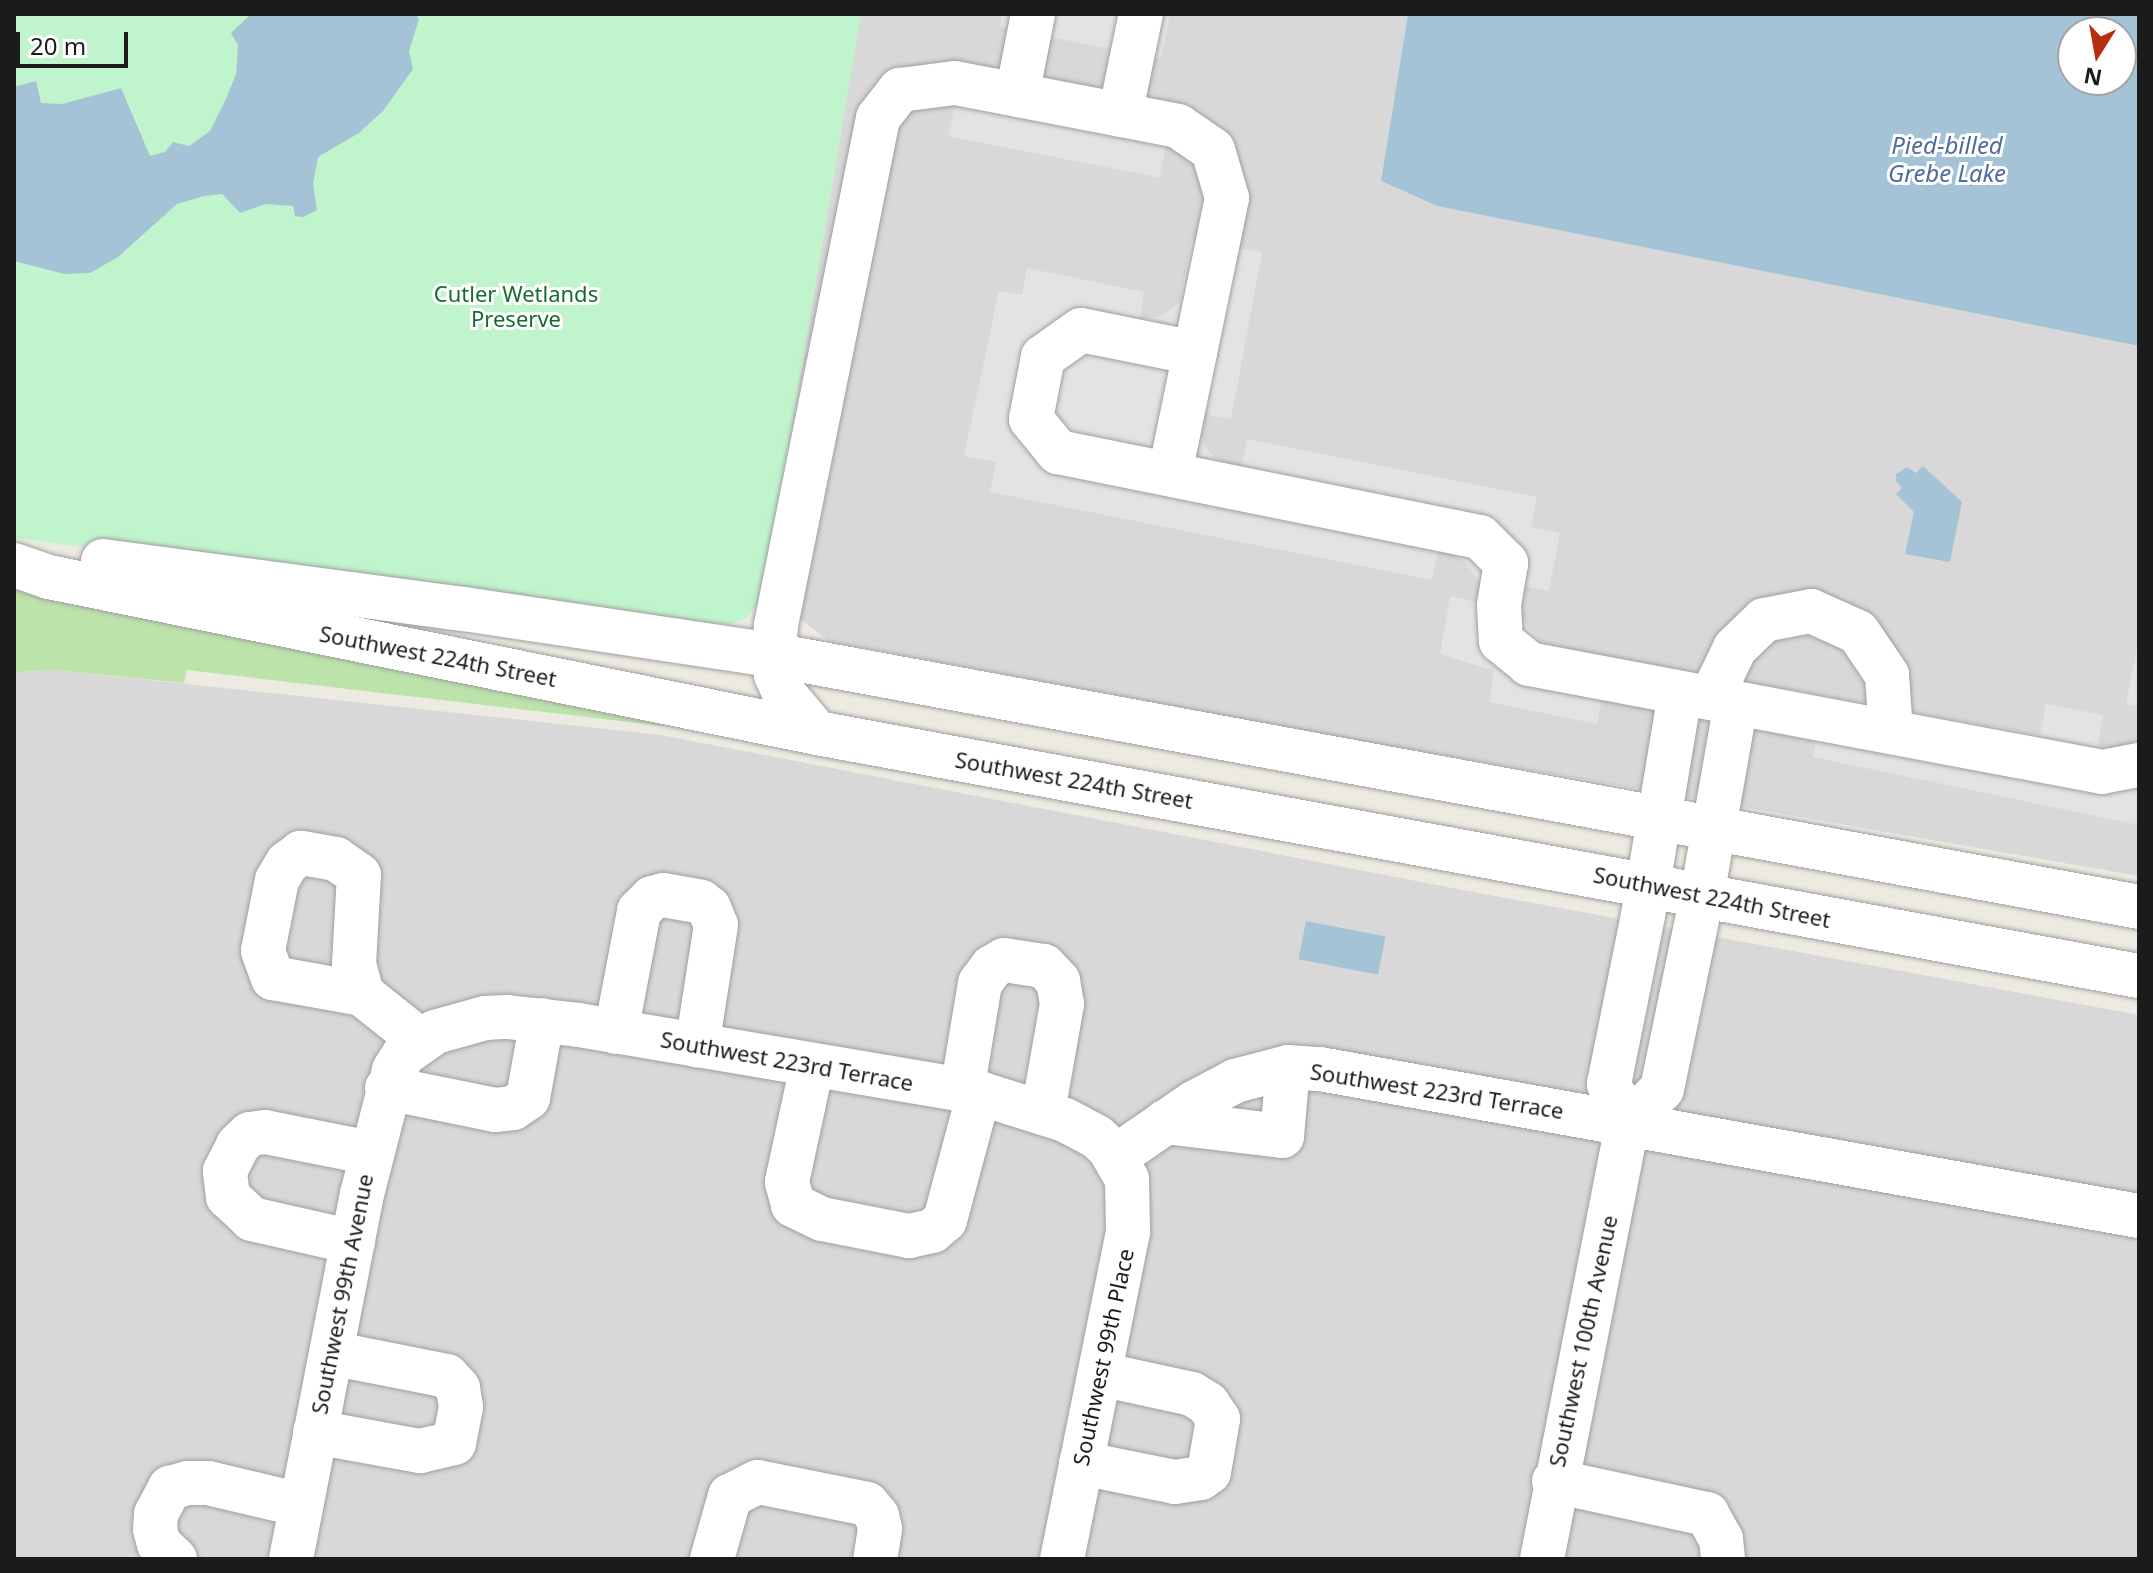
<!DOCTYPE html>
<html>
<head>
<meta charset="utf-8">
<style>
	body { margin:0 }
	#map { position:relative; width:2153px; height:1573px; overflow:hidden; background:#eceae1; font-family:"Noto Sans",sans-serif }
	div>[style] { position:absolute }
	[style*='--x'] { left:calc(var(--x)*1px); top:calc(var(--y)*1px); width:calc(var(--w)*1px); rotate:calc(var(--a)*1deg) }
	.residential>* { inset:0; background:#d9d8d8 }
	.grass>* { inset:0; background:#bce3aa }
	.park>* { inset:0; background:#c0f4cd }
	.parking>* { inset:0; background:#e3e3e3; transform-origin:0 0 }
	.water>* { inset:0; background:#a5c3d6; transform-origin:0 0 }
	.roads { filter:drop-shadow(0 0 2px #9f9f9f) drop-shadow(0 0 2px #9f9f9f) }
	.minor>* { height:44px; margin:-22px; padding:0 22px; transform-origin:22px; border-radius:22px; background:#fff }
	span { translate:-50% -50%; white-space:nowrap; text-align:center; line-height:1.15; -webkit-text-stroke:6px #fff; paint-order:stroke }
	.park-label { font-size:22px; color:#146e2b }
	.street-label { font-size:22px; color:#1b1b1b }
	.water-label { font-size:24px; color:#506ba2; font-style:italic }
	.frame { position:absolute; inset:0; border:16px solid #1b1b1b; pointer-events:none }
	.north { position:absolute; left:2057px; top:16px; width:80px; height:80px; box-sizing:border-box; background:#fff; border:2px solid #a4a4a4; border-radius:50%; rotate:191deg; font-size:22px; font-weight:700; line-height:32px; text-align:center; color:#1b1b1b }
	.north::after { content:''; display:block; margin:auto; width:28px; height:36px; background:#b62d10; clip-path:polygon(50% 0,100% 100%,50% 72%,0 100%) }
	.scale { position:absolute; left:16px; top:32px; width:112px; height:36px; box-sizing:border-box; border:4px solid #1b1b1b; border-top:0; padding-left:10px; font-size:24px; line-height:28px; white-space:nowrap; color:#1b1b1b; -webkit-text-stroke:6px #fff; paint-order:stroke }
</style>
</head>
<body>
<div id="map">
	<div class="residential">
		<i style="clip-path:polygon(861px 14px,1408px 14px,1381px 181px,1437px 206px,2139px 346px,2139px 876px,1328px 735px,829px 641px,764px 590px)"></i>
		<i style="clip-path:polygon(57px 670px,661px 735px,1468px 891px,2139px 1015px,2139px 1559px,14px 1559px,14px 672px)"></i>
	</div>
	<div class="grass">
		<i style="clip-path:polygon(14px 579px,664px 720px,663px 726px,187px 670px,184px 683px,57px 670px,14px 672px)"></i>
	</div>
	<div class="park">
		<i style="clip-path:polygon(14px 14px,861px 14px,764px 590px,755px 608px,745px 619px,729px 624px,700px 626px,14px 538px)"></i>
	</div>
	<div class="parking">
		<i style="clip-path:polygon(1002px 14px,1170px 14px,1161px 59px,1000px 27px)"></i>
		<i style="left:955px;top:104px;width:215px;height:33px;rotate:11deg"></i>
		<i style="clip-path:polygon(1192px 239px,1262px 252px,1231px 419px,1203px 414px,1200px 427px,1204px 445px,1216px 459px,1242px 467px,1247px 439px,1537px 497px,1531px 527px,1560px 533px,1549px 591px,1520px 585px,1518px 614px,1540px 641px,1553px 646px,2040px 735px,2046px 704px,2103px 715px,2098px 745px,2112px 749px,2139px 740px,2139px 825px,1813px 757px,1817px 732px,1603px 694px,1597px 724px,1490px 702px,1494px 671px,1440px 654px,1450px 596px,1477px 602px,1482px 586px,1466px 563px,1448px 551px,1438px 551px,1432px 580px,990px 492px,996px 462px,964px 456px,999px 291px,1022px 295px,1027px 268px,1144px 292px,1140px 320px,1164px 315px,1180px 301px)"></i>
		<i style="clip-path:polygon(2138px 643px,2139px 643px,2139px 706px,2126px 704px)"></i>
	</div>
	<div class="water">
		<i style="clip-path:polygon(251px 14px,415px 14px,419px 19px,409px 51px,413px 69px,383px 111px,359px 133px,318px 157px,313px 184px,317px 210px,303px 217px,295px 216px,293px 206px,265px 204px,240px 213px,222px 194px,204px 196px,177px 204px,118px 257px,90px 273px,65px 274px,14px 261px,14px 87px,36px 81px,41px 103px,62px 104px,121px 88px,150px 156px,165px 152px,173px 142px,189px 146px,210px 131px,226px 99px,236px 74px,238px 45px,231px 33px)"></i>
		<i style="clip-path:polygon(evenodd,1408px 14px,2139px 14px,2139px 346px,1437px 206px,1381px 181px,1408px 14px,2073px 32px,2121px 32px,2121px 80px,2073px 80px,2073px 32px)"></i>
		<i style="clip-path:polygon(1923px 466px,1962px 502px,1950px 562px,1905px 554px,1914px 512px,1896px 494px,1902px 488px,1896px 481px,1896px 474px,1907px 467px,1916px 473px)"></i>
		<i style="left:1306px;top:921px;width:81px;height:39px;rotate:11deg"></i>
	</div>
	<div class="roads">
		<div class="minor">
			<i style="--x:1017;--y:95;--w:83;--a:-78.8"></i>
			<i style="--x:1120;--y:115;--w:103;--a:-78.3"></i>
			<i style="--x:1195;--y:353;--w:116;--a:-168.6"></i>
			<i style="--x:1081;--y:330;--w:47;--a:144.6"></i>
			<i style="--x:1043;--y:357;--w:63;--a:101"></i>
			<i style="--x:1031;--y:419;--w:43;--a:50.7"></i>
			<i style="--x:1058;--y:452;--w:430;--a:11.4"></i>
			<i style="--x:1480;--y:537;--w:37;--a:45"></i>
			<i style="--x:1506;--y:563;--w:43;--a:99.5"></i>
			<i style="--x:1499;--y:605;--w:36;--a:87"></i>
			<i style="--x:1501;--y:641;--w:36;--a:39"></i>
			<i style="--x:1529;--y:664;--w:583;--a:10.67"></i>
			<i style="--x:2102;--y:772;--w:38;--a:-11"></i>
			<i style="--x:103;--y:561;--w:364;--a:7.6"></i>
			<i style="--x:464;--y:609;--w:312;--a:8.5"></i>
			<i style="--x:773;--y:655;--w:1389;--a:10.45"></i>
			<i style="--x:14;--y:565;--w:37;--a:19"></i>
			<i style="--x:49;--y:577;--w:784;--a:11.48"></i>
			<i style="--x:817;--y:733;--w:1344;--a:10.42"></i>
			<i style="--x:1711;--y:698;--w:55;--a:-64.4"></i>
			<i style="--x:1735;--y:648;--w:40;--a:-44"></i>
			<i style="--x:1764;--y:620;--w:48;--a:-10.8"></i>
			<i style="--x:1811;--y:611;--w:51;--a:24.1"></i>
			<i style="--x:1858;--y:632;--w:52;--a:56"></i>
			<i style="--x:1887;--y:675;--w:57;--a:86"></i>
			<i style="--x:817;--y:733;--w:50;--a:-130.1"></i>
			<i style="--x:785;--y:695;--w:22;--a:-114"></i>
			<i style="--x:776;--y:675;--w:20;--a:-99"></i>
			<i style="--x:773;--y:655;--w:30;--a:-84"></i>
			<i style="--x:776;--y:625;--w:517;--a:-78.62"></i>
			<i style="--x:878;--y:118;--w:36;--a:-52"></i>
			<i style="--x:900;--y:90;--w:55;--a:-7.3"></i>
			<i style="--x:955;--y:83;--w:227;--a:10.9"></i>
			<i style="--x:1178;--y:126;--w:42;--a:34.4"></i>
			<i style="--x:1213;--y:150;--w:50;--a:73.7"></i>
			<i style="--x:1227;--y:198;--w:282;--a:101.7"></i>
			<i style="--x:362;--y:994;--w:31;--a:-105"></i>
			<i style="--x:354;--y:964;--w:89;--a:-86.8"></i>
			<i style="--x:359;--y:875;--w:28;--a:-145"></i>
			<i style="--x:336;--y:859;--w:36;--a:-170"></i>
			<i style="--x:301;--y:853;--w:17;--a:144"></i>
			<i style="--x:287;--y:863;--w:20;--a:120"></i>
			<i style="--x:277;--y:880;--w:72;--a:101.2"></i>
			<i style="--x:263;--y:951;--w:29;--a:70"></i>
			<i style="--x:273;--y:978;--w:90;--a:10.2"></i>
			<i style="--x:362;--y:994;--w:75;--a:38.5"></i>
			<i style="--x:616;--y:1032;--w:123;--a:-79.2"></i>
			<i style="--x:639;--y:911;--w:18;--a:-45"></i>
			<i style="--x:652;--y:898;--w:11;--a:-15"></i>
			<i style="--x:663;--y:895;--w:39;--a:10"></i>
			<i style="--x:701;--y:902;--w:10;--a:37"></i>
			<i style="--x:709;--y:908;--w:18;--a:68"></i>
			<i style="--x:716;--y:925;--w:122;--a:98.9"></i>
			<i style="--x:812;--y:1066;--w:119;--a:102.2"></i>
			<i style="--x:787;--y:1182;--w:24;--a:75"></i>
			<i style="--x:793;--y:1205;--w:32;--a:26"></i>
			<i style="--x:822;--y:1219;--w:89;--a:11.1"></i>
			<i style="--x:909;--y:1236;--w:24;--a:-12"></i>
			<i style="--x:932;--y:1231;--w:17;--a:-40"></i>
			<i style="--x:945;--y:1220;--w:131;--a:-75"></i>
			<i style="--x:387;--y:1088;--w:110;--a:11.5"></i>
			<i style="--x:495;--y:1110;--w:18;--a:-6"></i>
			<i style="--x:513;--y:1108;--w:18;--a:-34"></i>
			<i style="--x:528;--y:1098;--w:79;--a:-79.8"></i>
			<i style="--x:962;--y:1091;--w:109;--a:-80.5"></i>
			<i style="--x:980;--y:983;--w:20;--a:-53"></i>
			<i style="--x:992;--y:967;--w:14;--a:-30"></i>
			<i style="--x:1004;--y:960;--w:40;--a:8.5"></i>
			<i style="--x:1044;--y:966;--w:21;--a:47"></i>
			<i style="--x:1058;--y:981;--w:23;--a:80"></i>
			<i style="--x:1062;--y:1004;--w:110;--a:100"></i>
			<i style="--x:1165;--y:1122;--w:118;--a:6.8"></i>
			<i style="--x:1282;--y:1136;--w:69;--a:-85"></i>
			<i style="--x:1627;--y:1124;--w:49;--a:-45"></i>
			<i style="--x:1662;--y:1089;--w:197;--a:-78.3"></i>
			<i style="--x:1702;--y:896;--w:196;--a:-80"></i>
			<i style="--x:1115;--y:1157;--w:96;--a:-34.4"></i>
			<i style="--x:1194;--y:1103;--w:47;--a:-28.2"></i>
			<i style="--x:1235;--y:1081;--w:55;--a:-14.8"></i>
			<i style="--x:1288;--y:1067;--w:32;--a:4"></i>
			<i style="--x:1320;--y:1069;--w:832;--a:10.18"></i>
			<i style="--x:353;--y:1242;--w:104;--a:-167.2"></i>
			<i style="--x:252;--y:1219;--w:33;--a:-137"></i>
			<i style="--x:228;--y:1197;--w:26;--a:-97"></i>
			<i style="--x:225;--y:1171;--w:29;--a:-63"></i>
			<i style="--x:238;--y:1145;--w:16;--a:-43"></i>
			<i style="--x:250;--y:1134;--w:15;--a:-8"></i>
			<i style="--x:265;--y:1132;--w:108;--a:11.2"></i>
			<i style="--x:315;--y:1432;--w:107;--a:10.3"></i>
			<i style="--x:420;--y:1451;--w:35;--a:-13"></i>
			<i style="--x:454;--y:1443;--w:37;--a:-79"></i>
			<i style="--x:461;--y:1407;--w:19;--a:-99"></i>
			<i style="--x:458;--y:1388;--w:16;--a:-133"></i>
			<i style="--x:447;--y:1376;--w:118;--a:-168.8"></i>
			<i style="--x:1081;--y:1463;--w:96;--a:11.4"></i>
			<i style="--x:1175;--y:1482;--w:26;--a:-9"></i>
			<i style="--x:1201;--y:1478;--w:10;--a:-37"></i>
			<i style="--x:1209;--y:1472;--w:54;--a:-80.4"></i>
			<i style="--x:1218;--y:1419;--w:18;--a:-124"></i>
			<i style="--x:1208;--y:1404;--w:19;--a:-148"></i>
			<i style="--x:1192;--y:1394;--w:94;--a:-167.7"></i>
			<i style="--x:1554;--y:1481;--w:157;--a:12.2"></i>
			<i style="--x:1707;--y:1514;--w:29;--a:61"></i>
			<i style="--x:1721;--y:1539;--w:20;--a:84"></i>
			<i style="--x:175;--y:1559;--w:22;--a:-137"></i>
			<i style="--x:159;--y:1544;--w:16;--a:-105"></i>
			<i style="--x:155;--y:1529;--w:15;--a:-86"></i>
			<i style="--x:156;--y:1514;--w:30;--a:-62"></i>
			<i style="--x:170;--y:1488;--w:18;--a:-16"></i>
			<i style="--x:187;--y:1483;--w:21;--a:0"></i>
			<i style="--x:208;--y:1483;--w:96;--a:13.3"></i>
			<i style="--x:291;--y:1559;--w:372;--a:-79"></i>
			<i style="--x:362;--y:1194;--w:128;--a:-75.5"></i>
			<i style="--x:394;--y:1070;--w:19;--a:-58"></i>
			<i style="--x:404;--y:1054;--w:38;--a:-35"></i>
			<i style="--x:435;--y:1032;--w:52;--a:-15.6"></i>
			<i style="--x:485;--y:1018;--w:22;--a:-3"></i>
			<i style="--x:507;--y:1017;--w:72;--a:6.3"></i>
			<i style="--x:579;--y:1025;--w:406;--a:9.6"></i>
			<i style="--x:979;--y:1093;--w:90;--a:17.4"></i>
			<i style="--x:1065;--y:1120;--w:36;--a:28"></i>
			<i style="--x:1097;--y:1137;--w:16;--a:43"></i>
			<i style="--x:1109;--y:1148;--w:36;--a:60"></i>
			<i style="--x:1127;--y:1179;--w:53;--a:88.9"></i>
			<i style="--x:1128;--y:1232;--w:334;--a:101.4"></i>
			<i style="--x:712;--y:1559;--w:66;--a:-74.1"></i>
			<i style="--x:730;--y:1496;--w:31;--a:-27"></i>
			<i style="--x:758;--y:1482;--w:111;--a:11.4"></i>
			<i style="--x:867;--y:1504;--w:16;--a:50"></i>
			<i style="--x:877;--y:1516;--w:13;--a:77"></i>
			<i style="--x:880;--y:1529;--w:30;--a:99"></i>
			<i style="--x:1542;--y:1559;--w:443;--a:-78.9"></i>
			<i style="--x:1627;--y:1124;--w:44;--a:-114.2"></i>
			<i style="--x:1609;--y:1084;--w:172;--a:-78.6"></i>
			<i style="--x:1643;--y:915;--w:225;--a:-80.5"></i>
		</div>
	</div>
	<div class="park-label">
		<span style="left:516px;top:306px">Cutler Wetlands<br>Preserve</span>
	</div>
	<div class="street-label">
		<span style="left:438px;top:656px;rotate:11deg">Southwest 224th Street</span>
		<span style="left:1074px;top:780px;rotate:10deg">Southwest 224th Street</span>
		<span style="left:1712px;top:897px;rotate:11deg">Southwest 224th Street</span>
		<span style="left:787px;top:1061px;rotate:10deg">Southwest 223rd Terrace</span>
		<span style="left:1437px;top:1091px;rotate:9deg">Southwest 223rd Terrace</span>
		<span style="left:342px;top:1294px;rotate:-79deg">Southwest 99th Avenue</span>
		<span style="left:1583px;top:1341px;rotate:-78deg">Southwest 100th Avenue</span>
		<span style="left:1103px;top:1357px;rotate:-78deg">Southwest 99th Place</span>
	</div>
	<div class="water-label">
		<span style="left:1947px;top:159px">Pied-billed<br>Grebe Lake</span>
	</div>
	<div class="frame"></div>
	<div class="north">N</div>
	<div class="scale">20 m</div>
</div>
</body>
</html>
